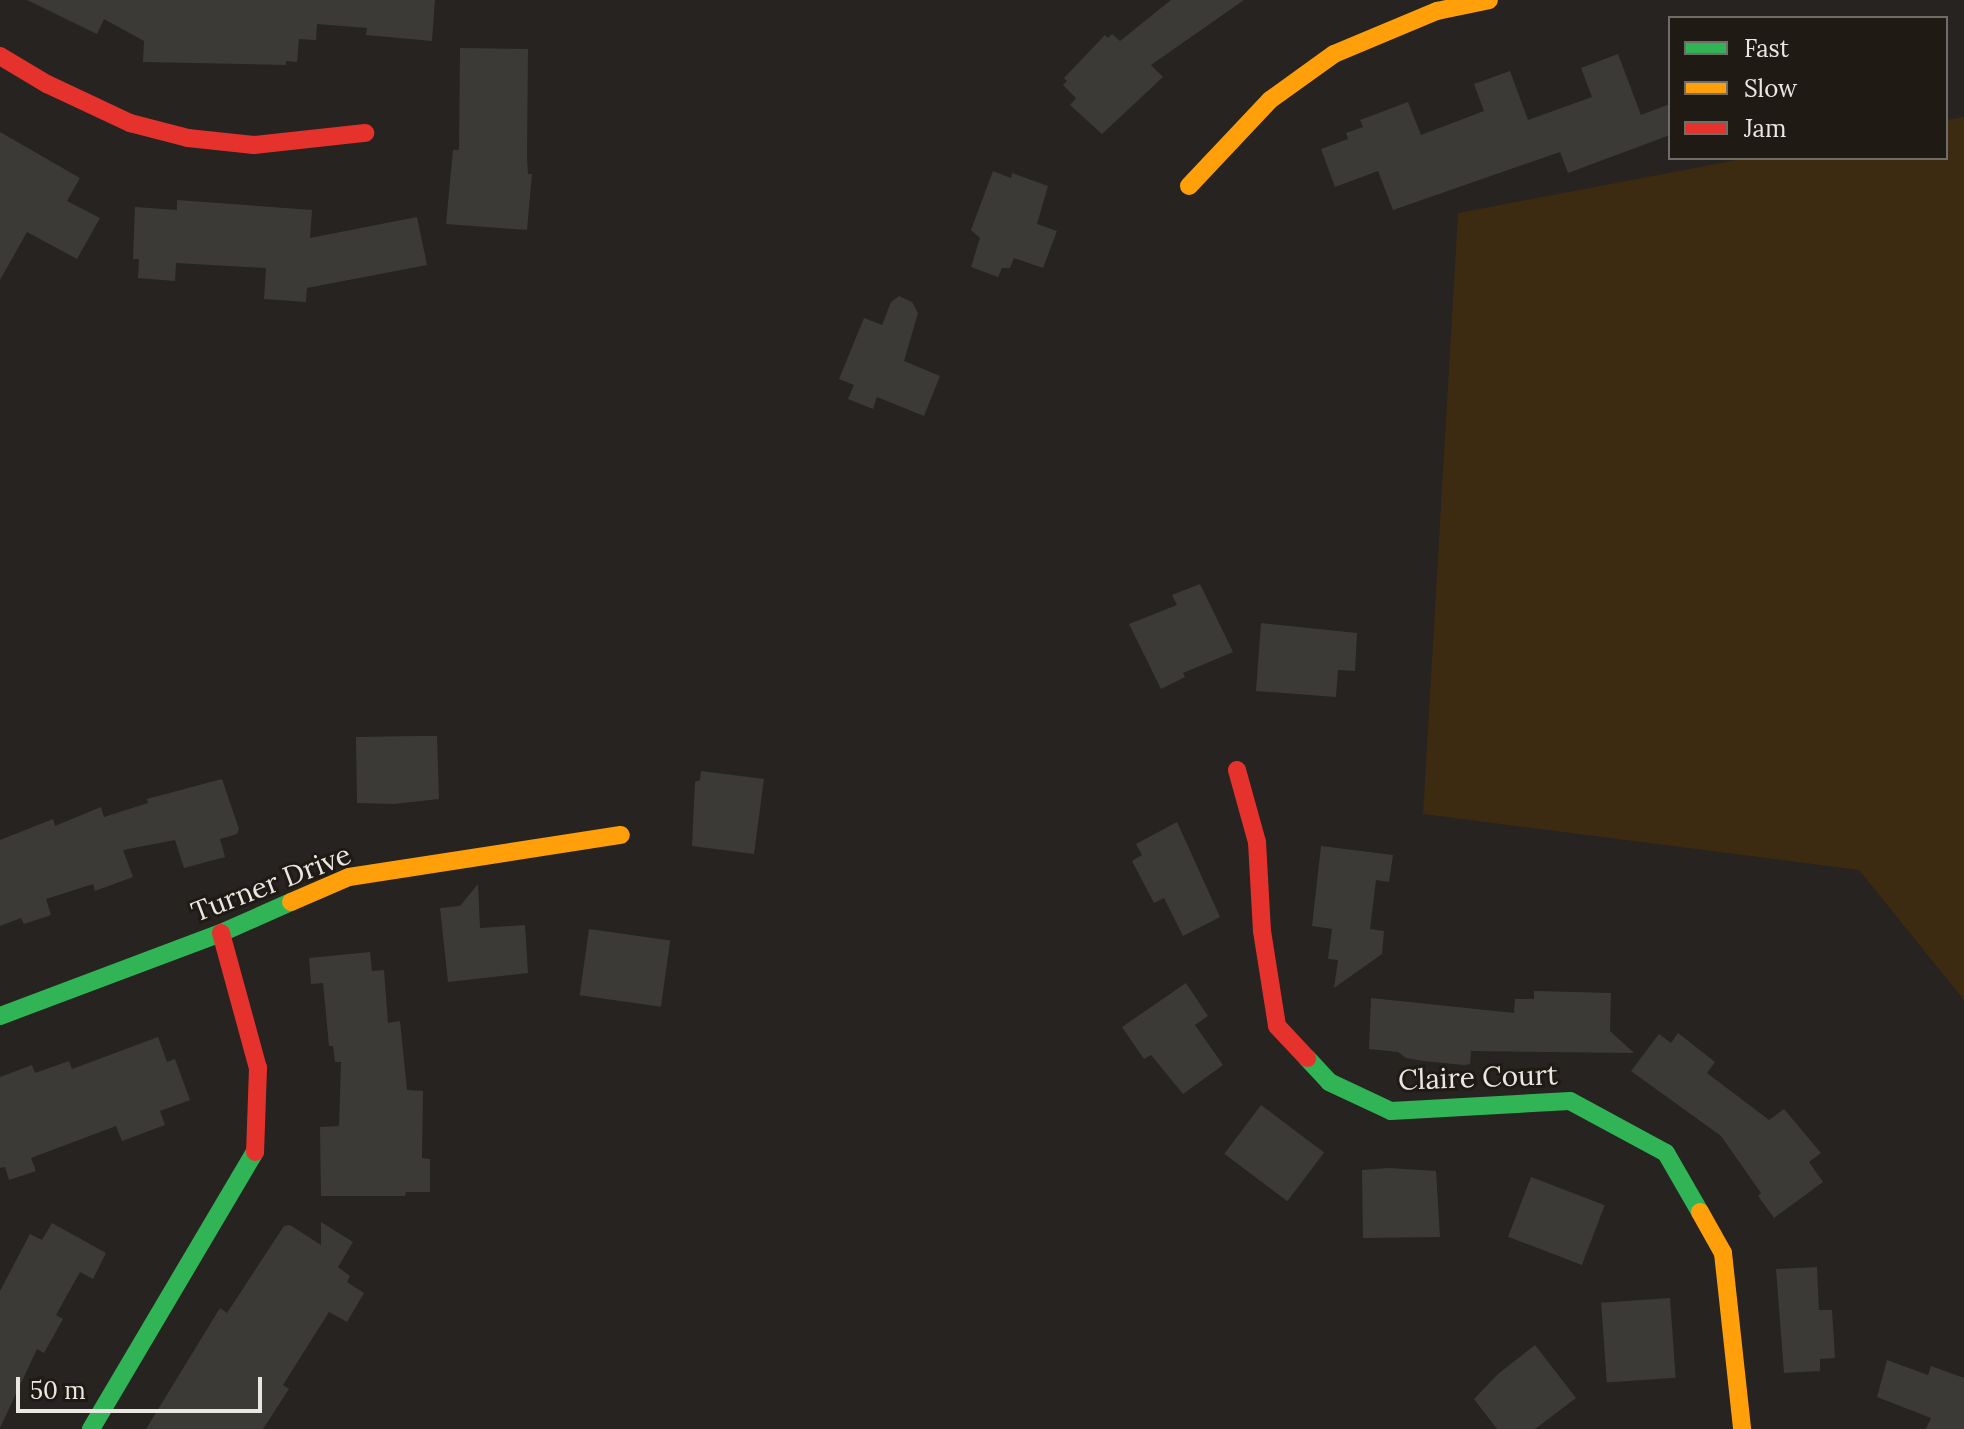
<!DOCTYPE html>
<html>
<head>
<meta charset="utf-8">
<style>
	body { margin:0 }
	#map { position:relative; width:1964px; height:1429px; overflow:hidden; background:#262320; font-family:Lora,serif }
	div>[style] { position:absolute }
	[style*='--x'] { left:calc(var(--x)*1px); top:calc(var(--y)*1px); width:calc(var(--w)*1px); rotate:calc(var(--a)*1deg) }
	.green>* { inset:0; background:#3c2a11 }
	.building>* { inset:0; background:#3c3a37; transform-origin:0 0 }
	.fast>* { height:18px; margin:-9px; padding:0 9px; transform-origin:9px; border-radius:9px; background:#30b455 }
	.slow>* { height:18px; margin:-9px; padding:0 9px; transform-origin:9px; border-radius:9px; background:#ff9f0a }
	.jam>* { height:18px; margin:-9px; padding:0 9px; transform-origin:9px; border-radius:9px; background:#e5322d }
	span { translate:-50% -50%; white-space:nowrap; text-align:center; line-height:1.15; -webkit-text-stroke:6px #1f1a14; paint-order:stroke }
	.street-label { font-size:28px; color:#eae7e2 }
	.legend { position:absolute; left:1668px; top:16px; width:280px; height:144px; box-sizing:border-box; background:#1f1a14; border:2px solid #706c66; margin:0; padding:10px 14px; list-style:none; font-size:24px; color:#eae7e2 }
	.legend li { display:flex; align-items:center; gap:16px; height:40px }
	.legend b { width:40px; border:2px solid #706c66 }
	.scale { position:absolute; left:16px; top:1377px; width:246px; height:36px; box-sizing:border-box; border:4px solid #eae7e2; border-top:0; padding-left:10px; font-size:24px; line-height:28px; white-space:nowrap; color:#eae7e2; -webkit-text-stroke:6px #1f1a14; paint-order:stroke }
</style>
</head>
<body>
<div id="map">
	<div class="green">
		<i style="clip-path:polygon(1964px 117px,1964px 1000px,1859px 870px,1423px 814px,1458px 213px,1747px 158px,1946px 158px,1946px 120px)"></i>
	</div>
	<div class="building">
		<i style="clip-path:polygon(27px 0,435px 0,432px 41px,366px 35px,367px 28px,317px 24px,316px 40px,299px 39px,297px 62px,286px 61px,286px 65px,143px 62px,144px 41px,104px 19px,97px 34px)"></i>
		<i style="clip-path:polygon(1171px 0,1244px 0,1151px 65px,1163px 77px,1102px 134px,1070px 105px,1076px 98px,1063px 85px,1067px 81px,1064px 78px,1105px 35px,1108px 38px,1112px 34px,1120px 41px)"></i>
		<i style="clip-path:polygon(460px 48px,528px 49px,527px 156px,528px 174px,532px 174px,527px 230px,446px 224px,453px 150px,459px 150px)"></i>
		<i style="clip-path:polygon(1618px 54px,1641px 115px,1670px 104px,1670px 135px,1568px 173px,1560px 152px,1393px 210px,1378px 171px,1335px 187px,1321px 149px,1348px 139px,1346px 133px,1363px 127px,1360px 120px,1408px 102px,1421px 135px,1484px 111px,1474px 84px,1510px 71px,1528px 120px,1592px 97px,1581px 68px)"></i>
		<i style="clip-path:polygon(0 132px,80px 178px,67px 201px,100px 218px,77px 259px,27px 232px,0 280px)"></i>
		<i style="clip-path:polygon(993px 171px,1011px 178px,1012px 173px,1048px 186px,1037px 224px,1057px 231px,1043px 268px,1014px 258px,1010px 268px,1002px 268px,998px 277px,971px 267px,980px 238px,971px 230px)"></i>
		<i style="clip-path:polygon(177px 200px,312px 210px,310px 238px,417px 217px,427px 265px,307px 288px,306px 302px,264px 299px,266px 268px,176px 263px,175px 281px,138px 278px,139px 259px,133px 259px,135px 207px,177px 210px)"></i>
		<i style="clip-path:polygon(899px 296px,912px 302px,918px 313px,904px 361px,940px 376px,924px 416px,877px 397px,873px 409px,848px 399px,854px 385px,839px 379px,864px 318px,882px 325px,891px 302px)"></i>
		<i style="clip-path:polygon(1200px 584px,1233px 652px,1183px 673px,1185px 677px,1161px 689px,1129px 624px,1177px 605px,1172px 595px)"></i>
		<i style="clip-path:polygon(1261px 623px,1357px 633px,1355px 671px,1338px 670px,1336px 697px,1256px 691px)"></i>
		<i style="clip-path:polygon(417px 736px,437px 736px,439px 799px,393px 804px,357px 803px,356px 737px)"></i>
		<i style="clip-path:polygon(701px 771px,764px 779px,754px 854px,692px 846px,695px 782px,700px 780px)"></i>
		<i style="clip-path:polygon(222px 779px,239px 829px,237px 834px,220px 839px,225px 857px,184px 868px,175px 840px,123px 850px,133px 877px,95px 891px,93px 884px,46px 899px,51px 915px,24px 924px,21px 918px,0 926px,0 840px,53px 819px,55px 826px,101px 807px,104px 817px,148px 803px,147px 799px)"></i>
		<i style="clip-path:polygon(1177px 822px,1220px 917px,1183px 936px,1164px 898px,1154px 903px,1132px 861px,1142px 855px,1136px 844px)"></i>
		<i style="clip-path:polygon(1321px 846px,1393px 855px,1389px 882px,1376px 880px,1370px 929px,1384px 931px,1382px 954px,1334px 988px,1338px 960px,1328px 959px,1332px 929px,1312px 926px)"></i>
		<i style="clip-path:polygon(478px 884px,480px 928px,525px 925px,528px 973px,448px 982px,440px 908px,460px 906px)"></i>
		<i style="left:589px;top:929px;width:82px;height:67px;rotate:8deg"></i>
		<i style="clip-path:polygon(370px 952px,372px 971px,384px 970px,388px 1023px,400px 1021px,407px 1090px,423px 1091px,422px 1158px,430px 1159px,430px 1192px,406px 1192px,405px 1196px,321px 1196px,320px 1127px,339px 1126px,341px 1062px,335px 1062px,333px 1046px,329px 1046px,323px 983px,311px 984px,309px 958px)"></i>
		<i style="clip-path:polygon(1186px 983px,1208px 1016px,1195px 1025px,1223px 1065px,1183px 1094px,1151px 1055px,1144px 1059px,1122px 1027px)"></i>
		<i style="clip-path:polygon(1534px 991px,1611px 993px,1610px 1031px,1634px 1053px,1471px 1051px,1470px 1064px,1464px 1065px,1423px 1061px,1406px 1058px,1398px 1052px,1369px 1049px,1371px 998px,1514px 1013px,1515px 999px,1534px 999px)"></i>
		<i style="clip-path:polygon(1678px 1033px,1715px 1062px,1707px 1073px,1769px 1120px,1784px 1109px,1821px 1153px,1809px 1162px,1823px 1182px,1774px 1218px,1758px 1196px,1761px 1193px,1721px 1136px,1631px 1071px,1659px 1034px,1671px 1043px)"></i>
		<i style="clip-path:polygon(158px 1037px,167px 1062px,175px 1059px,190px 1100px,160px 1111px,165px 1125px,122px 1141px,116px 1126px,31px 1158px,36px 1171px,9px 1180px,5px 1167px,0 1168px,0 1077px,32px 1065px,35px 1073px,69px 1061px,72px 1069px)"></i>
		<i style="left:1261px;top:1105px;width:79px;height:61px;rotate:37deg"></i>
		<i style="clip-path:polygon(1389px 1168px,1436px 1171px,1440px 1237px,1363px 1238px,1362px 1170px)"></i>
		<i style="left:1531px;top:1177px;width:79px;height:64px;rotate:21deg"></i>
		<i style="clip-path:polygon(321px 1222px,353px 1242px,338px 1267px,350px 1276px,347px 1282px,364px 1293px,347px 1322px,329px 1312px,283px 1385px,289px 1389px,263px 1429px,146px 1429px,220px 1308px,227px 1313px,284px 1226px,290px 1225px,321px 1245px)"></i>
		<i style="clip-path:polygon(52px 1223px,106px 1253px,93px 1279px,80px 1272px,56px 1315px,63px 1319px,44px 1353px,37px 1349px,0 1428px,0 1291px,30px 1234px,42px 1240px)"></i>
		<i style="clip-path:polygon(1817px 1267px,1819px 1310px,1832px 1310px,1835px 1358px,1820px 1359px,1820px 1371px,1784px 1373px,1776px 1269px)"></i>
		<i style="left:1670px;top:1298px;width:80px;height:69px;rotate:86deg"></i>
		<i style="clip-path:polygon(1535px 1345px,1576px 1398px,1535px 1429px,1497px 1429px,1474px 1399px,1498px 1374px)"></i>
		<i style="clip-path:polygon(1887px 1360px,1928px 1375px,1931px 1366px,1964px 1378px,1964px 1429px,1926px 1429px,1931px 1418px,1877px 1397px)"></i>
	</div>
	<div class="fast">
		<i style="--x:0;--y:1016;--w:236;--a:-20.6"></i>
		<i style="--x:221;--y:933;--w:77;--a:-23.9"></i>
		<i style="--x:1307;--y:1058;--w:33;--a:47"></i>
		<i style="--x:1329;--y:1082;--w:68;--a:25.1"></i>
		<i style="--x:1391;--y:1111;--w:179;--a:-3.2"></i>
		<i style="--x:1570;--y:1101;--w:109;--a:28.4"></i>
		<i style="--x:1666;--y:1153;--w:68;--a:60"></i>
		<i style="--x:91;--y:1429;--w:322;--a:-59.4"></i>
	</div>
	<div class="slow">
		<i style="--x:1189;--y:186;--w:118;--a:-46.7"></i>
		<i style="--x:1270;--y:100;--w:79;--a:-35.7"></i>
		<i style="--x:1334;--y:54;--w:112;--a:-22.7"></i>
		<i style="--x:1437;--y:11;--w:53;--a:-11.9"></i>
		<i style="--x:291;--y:902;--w:63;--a:-23.3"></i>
		<i style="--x:349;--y:877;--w:275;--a:-8.8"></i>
		<i style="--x:1700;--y:1212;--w:47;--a:60.7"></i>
		<i style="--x:1723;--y:1253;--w:177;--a:83.8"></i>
	</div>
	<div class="jam">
		<i style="--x:0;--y:56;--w:55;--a:30.8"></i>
		<i style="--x:47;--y:84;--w:92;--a:25.2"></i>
		<i style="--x:130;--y:123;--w:60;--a:14.5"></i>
		<i style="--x:188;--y:138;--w:66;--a:6.1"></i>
		<i style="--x:254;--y:145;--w:112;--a:-6.2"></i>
		<i style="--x:1237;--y:770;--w:75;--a:74.5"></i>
		<i style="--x:1257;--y:842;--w:89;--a:86.8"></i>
		<i style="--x:1262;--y:931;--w:96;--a:81"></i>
		<i style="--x:1277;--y:1026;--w:44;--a:46.8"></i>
		<i style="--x:221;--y:933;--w:140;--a:74.7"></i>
		<i style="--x:258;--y:1068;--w:84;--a:92"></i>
	</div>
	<div class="street-label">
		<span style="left:271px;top:883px;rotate:-21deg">Turner Drive</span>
		<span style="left:1478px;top:1077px;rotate:-2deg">Claire Court</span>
	</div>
	<ul class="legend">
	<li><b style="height:10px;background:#30b455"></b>Fast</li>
	<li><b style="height:10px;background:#ff9f0a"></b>Slow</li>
	<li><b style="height:10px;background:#e5322d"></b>Jam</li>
	</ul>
	<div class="scale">50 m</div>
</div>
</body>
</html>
